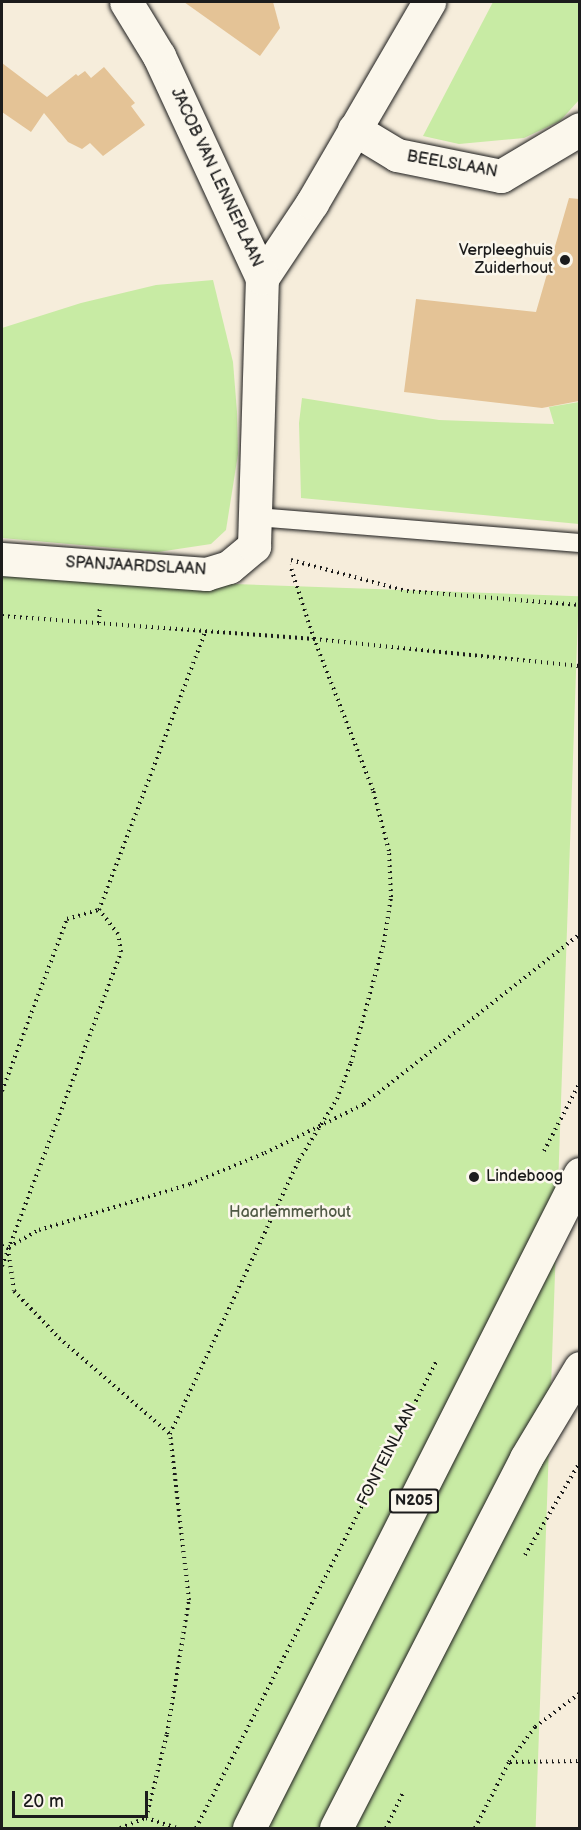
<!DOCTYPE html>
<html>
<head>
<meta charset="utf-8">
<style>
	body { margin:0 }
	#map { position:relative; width:581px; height:1830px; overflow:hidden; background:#f6eddb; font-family:"Balsamiq Sans",sans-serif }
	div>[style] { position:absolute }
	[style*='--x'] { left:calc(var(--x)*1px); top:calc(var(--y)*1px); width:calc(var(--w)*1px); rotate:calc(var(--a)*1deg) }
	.green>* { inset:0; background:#c8eba4; transform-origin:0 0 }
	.building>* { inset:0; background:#e4c396 }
	.path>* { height:4px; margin-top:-2px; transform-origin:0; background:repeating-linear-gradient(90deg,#1c1c1c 0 1.5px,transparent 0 6px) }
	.roads { filter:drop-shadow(0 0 2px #1c1c1c) drop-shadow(0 0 2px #1c1c1c) }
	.service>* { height:18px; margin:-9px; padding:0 9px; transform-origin:9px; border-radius:9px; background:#fbf7ec }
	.minor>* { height:33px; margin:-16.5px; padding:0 16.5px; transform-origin:16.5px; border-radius:16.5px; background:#fbf7ec }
	.primary>* { height:33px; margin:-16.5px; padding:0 16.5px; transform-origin:16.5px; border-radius:16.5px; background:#fbf7ec }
	.dots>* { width:16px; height:16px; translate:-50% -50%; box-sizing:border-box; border:3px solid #fbf7ec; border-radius:50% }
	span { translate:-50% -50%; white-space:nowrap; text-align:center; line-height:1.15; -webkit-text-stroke:5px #fbf7ec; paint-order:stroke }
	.shield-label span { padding:2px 4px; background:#fbf7ec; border:2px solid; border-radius:4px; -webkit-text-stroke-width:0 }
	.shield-label { font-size:15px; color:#1c1c1c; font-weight:700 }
	.street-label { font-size:16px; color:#1c1c1c }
	.poi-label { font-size:16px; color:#1c1c1c }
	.right { translate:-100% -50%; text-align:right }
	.left { translate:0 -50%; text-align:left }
	.park-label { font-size:16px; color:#505a45 }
	.frame { position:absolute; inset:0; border:3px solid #1c1c1c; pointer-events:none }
	.scale { position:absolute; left:12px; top:1791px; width:136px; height:27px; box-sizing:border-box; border:3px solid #1c1c1c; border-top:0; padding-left:8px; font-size:18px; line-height:21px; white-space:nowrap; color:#1c1c1c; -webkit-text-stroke:4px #fbf7ec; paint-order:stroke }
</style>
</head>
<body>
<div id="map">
	<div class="green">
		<i style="clip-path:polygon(493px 2px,579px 2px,579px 100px,560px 121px,524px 138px,459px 144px,423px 136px)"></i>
		<i style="clip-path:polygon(213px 280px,233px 362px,237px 412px,238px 454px,226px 530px,211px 544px,158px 552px,2px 538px,2px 328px,81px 303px,156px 285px)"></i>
		<i style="clip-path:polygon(302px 398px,439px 420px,554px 424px,549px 407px,579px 402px,579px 524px,301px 498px,299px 423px)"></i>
		<i style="left:2px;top:576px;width:577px;height:1252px;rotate:2deg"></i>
	</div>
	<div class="building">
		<i style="clip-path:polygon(184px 2px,273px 2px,280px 28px,260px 56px)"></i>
		<i style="clip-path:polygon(2px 63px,47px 97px,76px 74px,78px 76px,85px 71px,91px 78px,104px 67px,135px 103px,131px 106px,145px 125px,103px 156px,90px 143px,82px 149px,68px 142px,44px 113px,31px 132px,2px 112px)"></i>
		<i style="clip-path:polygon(569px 198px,579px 199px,579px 401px,542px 408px,404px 392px,416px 299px,536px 312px)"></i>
	</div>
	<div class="path">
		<i style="--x:291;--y:560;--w:120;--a:15"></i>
		<i style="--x:407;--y:591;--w:174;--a:4.6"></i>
		<i style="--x:2;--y:616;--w:313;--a:4.2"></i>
		<i style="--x:314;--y:639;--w:267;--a:5.8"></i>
		<i style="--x:99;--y:623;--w:17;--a:-87"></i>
		<i style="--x:2;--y:1091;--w:184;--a:-69.3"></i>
		<i style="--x:67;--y:919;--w:33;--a:-16"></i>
		<i style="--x:544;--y:1151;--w:78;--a:-62.4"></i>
		<i style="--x:2;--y:1246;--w:6;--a:18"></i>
		<i style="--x:8;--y:1248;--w:43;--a:82.1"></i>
		<i style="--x:14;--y:1291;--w:65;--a:46.2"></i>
		<i style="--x:59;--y:1338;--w:147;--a:40.9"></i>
		<i style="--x:9;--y:1247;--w:34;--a:-30"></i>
		<i style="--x:39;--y:1230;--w:158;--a:-16.9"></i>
		<i style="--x:190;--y:1184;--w:81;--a:-22.5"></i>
		<i style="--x:265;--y:1153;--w:110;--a:-26.3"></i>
		<i style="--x:364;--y:1104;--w:275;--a:-38.2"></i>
		<i style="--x:2;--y:1266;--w:336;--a:-69.2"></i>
		<i style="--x:121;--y:952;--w:18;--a:-99"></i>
		<i style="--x:118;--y:934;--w:31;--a:-128"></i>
		<i style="--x:99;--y:910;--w:298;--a:-69.1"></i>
		<i style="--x:525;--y:1555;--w:108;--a:-59.4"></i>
		<i style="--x:510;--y:1762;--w:70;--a:-0.8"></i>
		<i style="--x:146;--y:1818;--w:87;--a:-76"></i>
		<i style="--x:167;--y:1734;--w:136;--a:-80.7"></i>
		<i style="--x:189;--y:1600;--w:167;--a:-96.5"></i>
		<i style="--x:170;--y:1434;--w:303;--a:-64.8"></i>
		<i style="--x:299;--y:1160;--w:72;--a:-58.1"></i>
		<i style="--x:337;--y:1099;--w:39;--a:-69"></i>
		<i style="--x:351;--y:1063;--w:125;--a:-74.7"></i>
		<i style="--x:384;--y:942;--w:46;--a:-81.2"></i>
		<i style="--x:391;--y:897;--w:46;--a:-92.5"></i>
		<i style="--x:389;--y:851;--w:63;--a:-104.7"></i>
		<i style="--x:373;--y:790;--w:162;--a:-111.3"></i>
		<i style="--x:314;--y:639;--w:78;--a:-108"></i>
		<i style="--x:120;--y:1828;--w:28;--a:-21"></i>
		<i style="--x:146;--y:1818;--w:33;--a:18"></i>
		<i style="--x:196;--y:1828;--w:526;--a:-62.75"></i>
		<i style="--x:386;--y:1828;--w:41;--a:-64.1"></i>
		<i style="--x:475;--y:1828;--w:74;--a:-62.7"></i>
		<i style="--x:509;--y:1762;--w:44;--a:-53.4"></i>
		<i style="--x:535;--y:1727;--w:56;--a:-37.1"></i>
	</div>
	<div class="roads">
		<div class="service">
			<i style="--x:256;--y:517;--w:325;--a:4.6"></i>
		</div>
		<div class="minor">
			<i style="--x:354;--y:129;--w:50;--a:31.2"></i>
			<i style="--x:397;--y:155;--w:106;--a:11.4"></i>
			<i style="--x:501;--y:176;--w:92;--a:-30.7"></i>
			<i style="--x:262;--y:278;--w:90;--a:-56.3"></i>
			<i style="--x:312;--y:203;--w:233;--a:-59.8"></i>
			<i style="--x:2;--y:559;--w:205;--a:4.2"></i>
			<i style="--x:206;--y:574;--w:24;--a:-17"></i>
			<i style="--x:229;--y:567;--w:33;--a:-40"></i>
			<i style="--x:254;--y:546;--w:268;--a:-88.3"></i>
			<i style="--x:262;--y:278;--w:245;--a:-114.9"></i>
			<i style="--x:159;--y:56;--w:63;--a:-121.4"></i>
		</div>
		<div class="primary">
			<i style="--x:249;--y:1828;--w:733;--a:-63.16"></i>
			<i style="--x:336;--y:1828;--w:416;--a:-62.8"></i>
			<i style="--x:526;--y:1458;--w:105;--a:-59"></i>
		</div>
	</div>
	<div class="dots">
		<i style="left:565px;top:260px;background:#1c1c1c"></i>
		<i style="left:474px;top:1177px;background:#1c1c1c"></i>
	</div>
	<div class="shield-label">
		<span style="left:414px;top:1501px">N205</span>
	</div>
	<div class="street-label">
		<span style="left:452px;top:165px;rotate:10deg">BEELSLAAN</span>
		<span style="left:216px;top:178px;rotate:65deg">JACOB VAN LENNEPLAAN</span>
		<span style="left:136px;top:567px;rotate:3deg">SPANJAARDSLAAN</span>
		<span style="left:388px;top:1455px;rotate:-63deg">FONTEINLAAN</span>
	</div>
	<div class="poi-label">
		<span class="right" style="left:553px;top:260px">Verpleeghuis<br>Zuiderhout</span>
		<span class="left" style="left:486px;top:1177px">Lindeboog</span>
	</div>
	<div class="park-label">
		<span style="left:290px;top:1213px">Haarlemmerhout</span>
	</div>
	<div class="frame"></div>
	<div class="scale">20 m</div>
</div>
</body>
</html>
